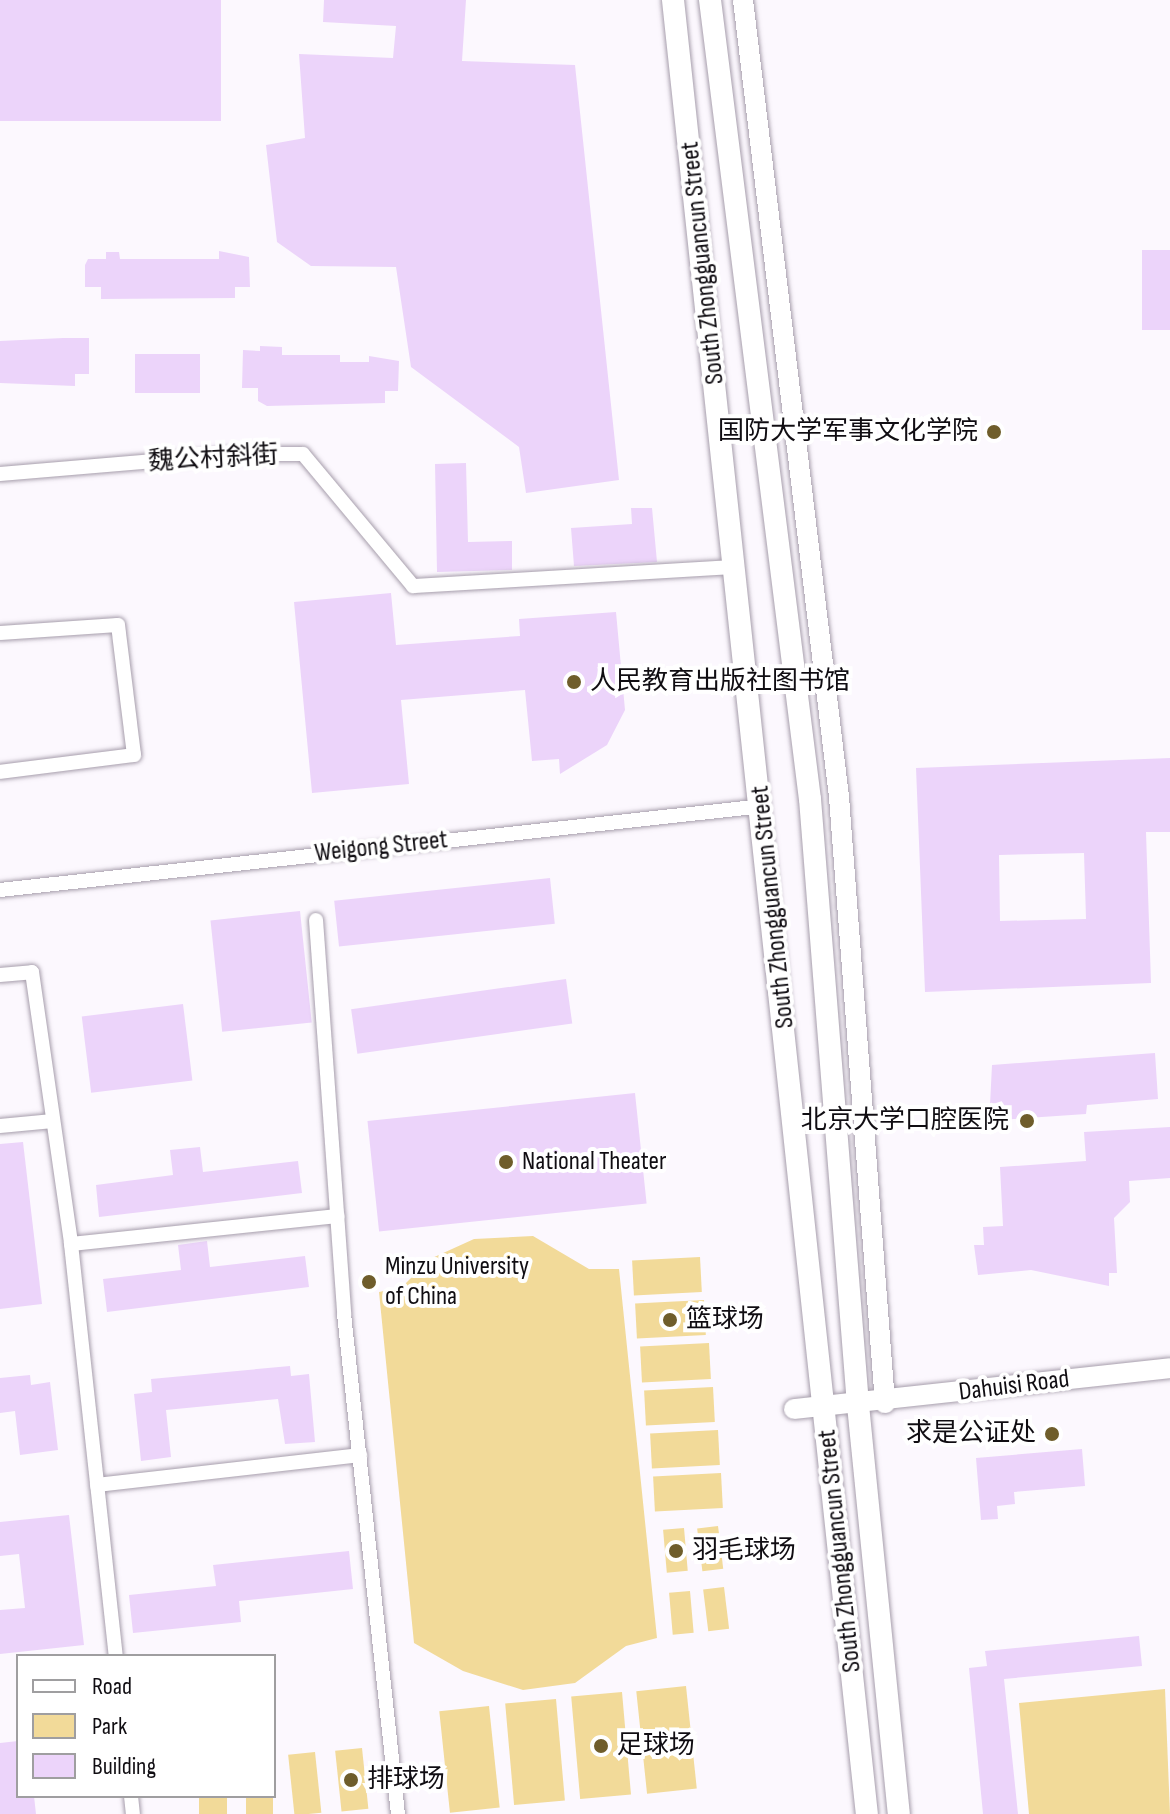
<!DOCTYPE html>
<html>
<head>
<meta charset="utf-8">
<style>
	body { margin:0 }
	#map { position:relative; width:1170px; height:1814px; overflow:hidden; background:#fcf8fe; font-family:"Sofia Sans Condensed","Noto Sans SC",sans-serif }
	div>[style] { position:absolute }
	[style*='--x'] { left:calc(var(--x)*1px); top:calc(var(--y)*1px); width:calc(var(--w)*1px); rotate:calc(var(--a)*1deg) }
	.green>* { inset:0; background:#f2da99; transform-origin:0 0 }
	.building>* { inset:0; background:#ecd4fa; transform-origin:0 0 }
	.roads { filter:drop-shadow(0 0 2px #a79eac) drop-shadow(0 0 2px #a79eac) }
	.street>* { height:14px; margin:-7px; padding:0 7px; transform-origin:7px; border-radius:7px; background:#fff }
	.secondary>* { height:20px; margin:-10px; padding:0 10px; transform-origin:10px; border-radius:10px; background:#fff }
	.primary>* { height:22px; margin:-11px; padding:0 11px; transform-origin:11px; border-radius:11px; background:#fff }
	.dots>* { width:22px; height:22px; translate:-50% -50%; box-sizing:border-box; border:4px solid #fff; border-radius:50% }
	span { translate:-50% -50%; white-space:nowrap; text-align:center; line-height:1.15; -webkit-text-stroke:8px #fff; paint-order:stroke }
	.street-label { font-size:26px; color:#100d12 }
	.poi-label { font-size:26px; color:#100d12 }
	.right { translate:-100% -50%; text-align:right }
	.left { translate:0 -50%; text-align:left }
	.legend { position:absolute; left:16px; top:1654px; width:260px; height:144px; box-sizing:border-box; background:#fff; border:2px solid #9f9ea0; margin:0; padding:10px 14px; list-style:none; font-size:24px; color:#100d12 }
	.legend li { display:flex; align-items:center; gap:16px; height:40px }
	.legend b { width:40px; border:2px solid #9f9ea0 }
</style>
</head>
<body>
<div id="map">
	<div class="green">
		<i style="clip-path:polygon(533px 1236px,589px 1269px,619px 1269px,657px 1638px,626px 1646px,575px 1683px,523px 1690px,463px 1671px,414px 1643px,379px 1292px,402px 1287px,430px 1259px,474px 1239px)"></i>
		<i style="left:700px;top:1257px;width:35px;height:68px;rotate:87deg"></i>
		<i style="left:704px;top:1300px;width:35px;height:69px;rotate:87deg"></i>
		<i style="left:709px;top:1343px;width:36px;height:69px;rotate:87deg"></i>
		<i style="left:713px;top:1387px;width:35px;height:69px;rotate:87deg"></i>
		<i style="left:718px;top:1430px;width:35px;height:68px;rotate:87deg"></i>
		<i style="left:721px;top:1473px;width:35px;height:68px;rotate:87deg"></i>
		<i style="left:718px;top:1526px;width:43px;height:21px;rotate:83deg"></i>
		<i style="left:684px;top:1528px;width:43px;height:21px;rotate:85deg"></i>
		<i style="left:724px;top:1587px;width:42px;height:21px;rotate:83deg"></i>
		<i style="left:690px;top:1591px;width:42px;height:21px;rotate:85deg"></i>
		<i style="left:686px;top:1686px;width:103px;height:50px;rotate:84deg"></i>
		<i style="clip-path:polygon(1165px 1689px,1170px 1814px,1029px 1814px,1019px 1703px)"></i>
		<i style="left:622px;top:1692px;width:103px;height:51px;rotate:85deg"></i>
		<i style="left:556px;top:1699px;width:102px;height:51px;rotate:85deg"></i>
		<i style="left:489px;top:1706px;width:102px;height:50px;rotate:84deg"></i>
		<i style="left:362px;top:1748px;width:61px;height:27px;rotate:84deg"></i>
		<i style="left:315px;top:1752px;width:61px;height:27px;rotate:84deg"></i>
		<i style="left:199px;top:1796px;width:28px;height:18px"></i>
		<i style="left:246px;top:1796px;width:27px;height:18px"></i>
	</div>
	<div class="building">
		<i style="left:0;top:0;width:221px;height:121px"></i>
		<i style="clip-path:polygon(324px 0,466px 0,462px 61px,575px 65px,619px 480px,526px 493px,519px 447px,411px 367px,396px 267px,311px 266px,277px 242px,266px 145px,305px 138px,299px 54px,393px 58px,396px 26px,323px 22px)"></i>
		<i style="left:1170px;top:250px;width:80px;height:28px;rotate:90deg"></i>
		<i style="clip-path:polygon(219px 251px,249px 257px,250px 287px,235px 287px,235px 298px,101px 299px,101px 287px,85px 287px,85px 265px,88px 259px,106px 259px,106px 252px,119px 252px,120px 259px,219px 259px)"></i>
		<i style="clip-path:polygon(63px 338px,89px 338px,89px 374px,75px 374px,75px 386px,0 383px,0 341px)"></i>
		<i style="clip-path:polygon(260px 346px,282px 347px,282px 355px,340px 355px,340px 362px,369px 362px,369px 356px,399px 361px,398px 391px,385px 391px,385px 403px,267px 406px,258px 401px,258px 388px,242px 388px,243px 350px,260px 351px)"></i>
		<i style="left:135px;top:354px;width:65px;height:39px"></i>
		<i style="clip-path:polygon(466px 463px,468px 542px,512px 541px,512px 570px,437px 572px,435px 464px)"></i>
		<i style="clip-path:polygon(631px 508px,652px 508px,657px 562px,574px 566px,571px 528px,632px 524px)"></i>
		<i style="clip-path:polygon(391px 593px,396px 645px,520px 636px,519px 619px,616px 612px,625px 710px,607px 745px,560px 774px,559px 759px,532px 761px,525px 690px,401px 700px,409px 784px,312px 793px,294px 602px)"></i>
		<i style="clip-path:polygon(evenodd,1170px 758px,1170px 832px,1146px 832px,1151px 983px,925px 992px,916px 768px,1170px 758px,1084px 853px,1086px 919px,1000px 921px,999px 855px,1084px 853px)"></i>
		<i style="left:550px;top:878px;width:46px;height:217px;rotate:84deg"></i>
		<i style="left:300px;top:911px;width:112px;height:90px;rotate:84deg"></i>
		<i style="left:566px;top:979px;width:45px;height:217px;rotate:82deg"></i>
		<i style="left:183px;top:1004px;width:77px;height:102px;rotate:83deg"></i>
		<i style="clip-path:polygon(1155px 1053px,1158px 1099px,1087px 1105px,1086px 1114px,998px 1120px,990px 1105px,992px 1065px)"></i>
		<i style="left:635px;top:1093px;width:111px;height:269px;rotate:84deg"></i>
		<i style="clip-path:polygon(1170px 1127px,1170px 1178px,1129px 1181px,1130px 1202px,1114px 1218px,1117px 1273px,1109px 1273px,1109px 1286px,1031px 1270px,978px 1275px,974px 1245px,984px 1245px,983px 1227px,1003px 1226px,1000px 1167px,1086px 1161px,1084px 1132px)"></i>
		<i style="clip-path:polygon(23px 1142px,42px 1304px,0 1309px,0 1144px)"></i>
		<i style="clip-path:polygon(200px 1147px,203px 1172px,298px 1161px,302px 1193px,99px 1217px,96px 1185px,173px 1175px,170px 1150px)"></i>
		<i style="clip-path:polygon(207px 1241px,210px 1267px,305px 1256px,309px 1287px,107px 1312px,103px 1279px,181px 1270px,178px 1245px)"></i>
		<i style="clip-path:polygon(290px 1366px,291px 1376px,309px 1374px,315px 1442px,285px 1444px,278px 1399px,166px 1410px,171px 1457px,141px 1461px,134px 1394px,152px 1392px,151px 1379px)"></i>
		<i style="clip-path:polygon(30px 1375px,31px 1385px,50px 1382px,58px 1450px,20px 1455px,15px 1411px,0 1413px,0 1378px)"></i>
		<i style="clip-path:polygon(1082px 1449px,1085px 1486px,1014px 1492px,1015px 1504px,997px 1506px,998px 1519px,981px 1520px,976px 1458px)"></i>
		<i style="clip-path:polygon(69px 1515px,84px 1645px,0 1654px,0 1610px,25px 1608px,19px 1554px,0 1556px,0 1522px)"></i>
		<i style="clip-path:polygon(349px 1551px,353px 1589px,239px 1601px,241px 1622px,133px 1633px,129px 1595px,216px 1586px,213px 1565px)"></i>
		<i style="clip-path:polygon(1139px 1636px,1142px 1666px,1004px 1679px,1018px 1814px,983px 1814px,969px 1668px,987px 1666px,985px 1651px)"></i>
		<i style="clip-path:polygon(18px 1741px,18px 1796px,34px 1796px,36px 1814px,0 1814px,0 1743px)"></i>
	</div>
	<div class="roads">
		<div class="street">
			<i style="--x:0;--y:474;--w:238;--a:-4.8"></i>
			<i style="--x:237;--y:454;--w:66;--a:0"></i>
			<i style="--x:303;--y:454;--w:172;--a:50.2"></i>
			<i style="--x:413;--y:586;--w:322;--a:-3.4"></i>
			<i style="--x:0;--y:633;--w:118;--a:-3.9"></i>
			<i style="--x:118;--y:625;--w:131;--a:83"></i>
			<i style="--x:134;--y:755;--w:135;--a:172.8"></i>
			<i style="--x:0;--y:890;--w:768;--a:-6.28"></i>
			<i style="--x:316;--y:920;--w:395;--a:85.9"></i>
			<i style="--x:344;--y:1314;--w:503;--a:83.84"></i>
			<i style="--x:0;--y:975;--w:32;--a:-5"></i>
			<i style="--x:32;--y:972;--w:275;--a:81.8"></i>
			<i style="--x:71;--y:1244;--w:414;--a:83.8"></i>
			<i style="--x:0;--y:1126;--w:53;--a:-5.4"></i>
			<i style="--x:71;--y:1244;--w:268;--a:-6"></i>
			<i style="--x:97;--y:1485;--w:265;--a:-6.5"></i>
			<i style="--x:131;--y:1796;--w:18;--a:84"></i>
		</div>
		<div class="secondary">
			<i style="--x:743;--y:0;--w:803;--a:83.13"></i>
			<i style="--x:839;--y:797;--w:608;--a:85.66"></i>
			<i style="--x:794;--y:1409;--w:378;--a:-6.2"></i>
		</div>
		<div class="primary">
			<i style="--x:673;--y:0;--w:1824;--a:83.9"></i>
			<i style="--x:710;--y:0;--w:805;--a:82.87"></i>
			<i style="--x:810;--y:799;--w:608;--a:85.47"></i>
			<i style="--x:858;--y:1405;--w:411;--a:84.3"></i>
		</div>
	</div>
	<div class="dots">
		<i style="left:994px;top:432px;background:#6f5d2b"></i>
		<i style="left:574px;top:682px;background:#6f5d2b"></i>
		<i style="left:1027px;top:1121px;background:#6f5d2b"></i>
		<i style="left:506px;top:1162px;background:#6f5d2b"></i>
		<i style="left:369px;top:1282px;background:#6f5d2b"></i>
		<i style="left:670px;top:1320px;background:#6f5d2b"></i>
		<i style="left:1052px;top:1434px;background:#6f5d2b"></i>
		<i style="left:676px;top:1551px;background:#6f5d2b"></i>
		<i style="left:601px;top:1746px;background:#6f5d2b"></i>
		<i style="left:351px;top:1780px;background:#6f5d2b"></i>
	</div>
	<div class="street-label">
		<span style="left:703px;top:263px;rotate:-96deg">South Zhongguancun Street</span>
		<span style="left:213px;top:459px;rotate:-3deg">魏公村斜街</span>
		<span style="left:381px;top:847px;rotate:-6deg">Weigong Street</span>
		<span style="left:773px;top:907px;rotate:-96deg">South Zhongguancun Street</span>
		<span style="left:1014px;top:1386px;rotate:-7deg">Dahuisi Road</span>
		<span style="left:840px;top:1551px;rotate:-96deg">South Zhongguancun Street</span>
	</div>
	<div class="poi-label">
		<span class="right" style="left:978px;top:432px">国防大学军事文化学院</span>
		<span class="left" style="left:590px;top:682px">人民教育出版社图书馆</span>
		<span class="right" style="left:1009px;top:1121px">北京大学口腔医院</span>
		<span class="left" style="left:522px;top:1162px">National Theater</span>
		<span class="left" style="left:385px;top:1282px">Minzu University<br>of China</span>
		<span class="left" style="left:686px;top:1320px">篮球场</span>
		<span class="right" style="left:1036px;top:1434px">求是公证处</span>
		<span class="left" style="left:692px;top:1551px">羽毛球场</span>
		<span class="left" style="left:617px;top:1746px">足球场</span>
		<span class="left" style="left:367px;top:1780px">排球场</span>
	</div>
	<ul class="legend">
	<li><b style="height:10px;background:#fff"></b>Road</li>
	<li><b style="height:22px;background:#f2da99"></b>Park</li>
	<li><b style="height:22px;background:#ecd4fa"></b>Building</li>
	</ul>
</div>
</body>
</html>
